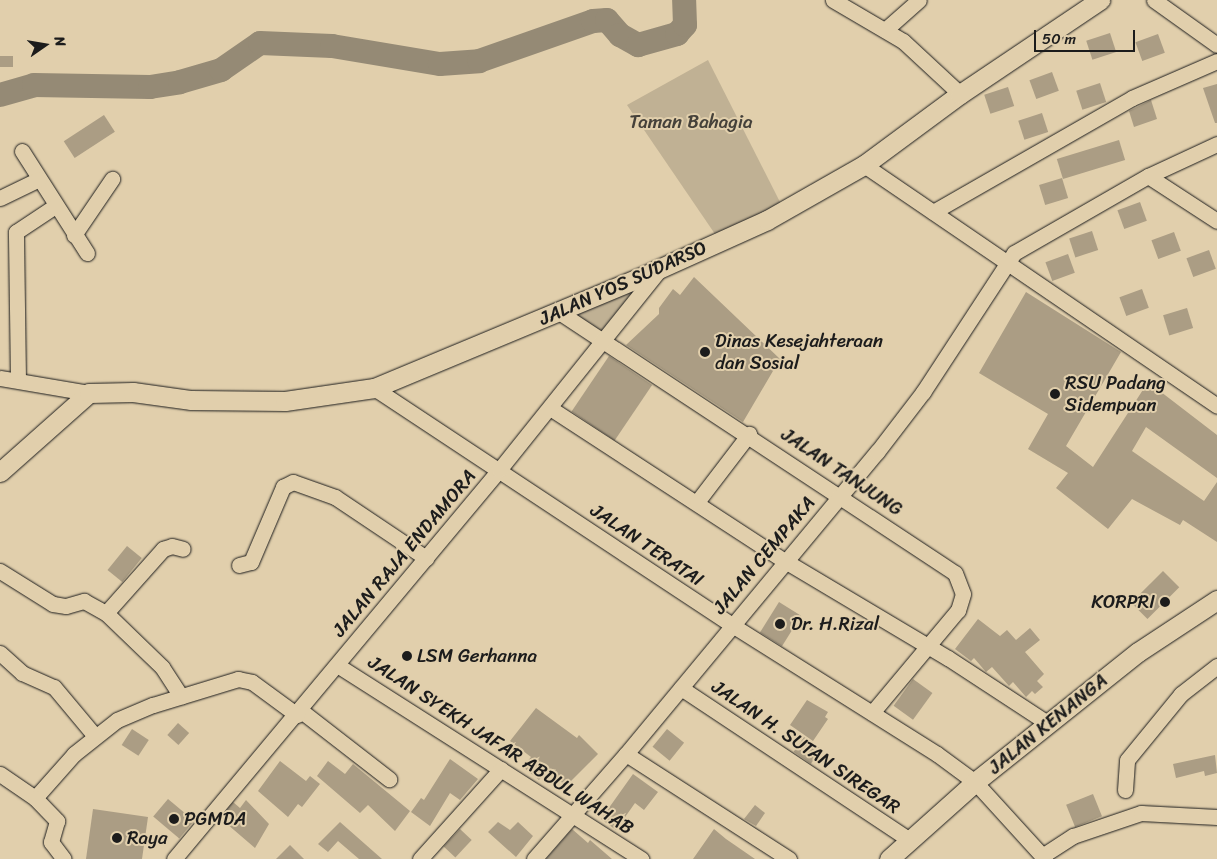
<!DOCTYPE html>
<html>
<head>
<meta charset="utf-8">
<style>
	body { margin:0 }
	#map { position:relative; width:1217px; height:859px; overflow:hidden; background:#e1cfac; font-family:Sriracha,sans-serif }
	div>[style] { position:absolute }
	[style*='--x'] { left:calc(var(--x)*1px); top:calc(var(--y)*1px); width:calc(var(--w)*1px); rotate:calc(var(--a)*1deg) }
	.green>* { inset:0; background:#c0b194 }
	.river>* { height:24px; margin:-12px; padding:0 12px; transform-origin:12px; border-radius:12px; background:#958a75 }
	.building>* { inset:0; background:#ab9d84; transform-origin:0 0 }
	.roads { filter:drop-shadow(0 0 1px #1c1c1c) drop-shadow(0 0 1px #1c1c1c) }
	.minor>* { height:15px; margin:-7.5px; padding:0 7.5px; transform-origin:7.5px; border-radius:7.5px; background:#e1cfac }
	.tertiary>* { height:19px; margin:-9.5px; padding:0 9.5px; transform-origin:9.5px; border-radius:9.5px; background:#e1cfac }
	.dots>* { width:14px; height:14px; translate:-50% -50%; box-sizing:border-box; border:2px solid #e1cfac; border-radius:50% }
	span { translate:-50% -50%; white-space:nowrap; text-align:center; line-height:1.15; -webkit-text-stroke:4px #e1cfac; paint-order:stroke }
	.park-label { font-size:19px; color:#45413a }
	.street-label { font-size:19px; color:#1c1c1c }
	.poi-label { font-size:19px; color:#1c1c1c }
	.left { translate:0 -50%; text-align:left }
	.right { translate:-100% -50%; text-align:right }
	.north { position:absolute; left:20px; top:20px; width:50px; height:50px; -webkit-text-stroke:4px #e1cfac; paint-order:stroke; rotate:77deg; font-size:14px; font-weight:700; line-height:20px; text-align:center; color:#1c1c1c }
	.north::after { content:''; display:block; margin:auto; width:18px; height:22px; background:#1c1c1c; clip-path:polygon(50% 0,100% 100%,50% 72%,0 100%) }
	.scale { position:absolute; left:1034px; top:30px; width:101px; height:22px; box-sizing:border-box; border:2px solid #1c1c1c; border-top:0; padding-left:6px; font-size:15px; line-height:18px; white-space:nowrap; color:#1c1c1c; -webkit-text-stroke:4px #e1cfac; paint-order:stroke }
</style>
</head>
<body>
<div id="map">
	<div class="green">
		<i style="clip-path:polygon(708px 60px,781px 204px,717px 237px,627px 105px)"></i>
		<i style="clip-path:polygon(652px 273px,603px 337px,564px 312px)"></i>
	</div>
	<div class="river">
		<i style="--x:0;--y:95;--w:35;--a:-16"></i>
		<i style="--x:34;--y:85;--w:116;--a:1"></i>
		<i style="--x:150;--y:87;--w:30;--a:-9"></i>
		<i style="--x:180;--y:82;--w:43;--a:-16.3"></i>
		<i style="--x:221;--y:70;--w:47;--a:-34.7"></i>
		<i style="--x:260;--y:43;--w:72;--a:2.4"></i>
		<i style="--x:332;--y:46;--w:109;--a:9.5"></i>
		<i style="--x:440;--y:64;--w:39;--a:-4"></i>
		<i style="--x:479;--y:61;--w:121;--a:-19.3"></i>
		<i style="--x:593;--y:21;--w:14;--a:-4"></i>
		<i style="--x:607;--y:20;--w:20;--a:49"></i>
		<i style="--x:620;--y:35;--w:21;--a:29"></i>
		<i style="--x:638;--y:45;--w:41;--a:-15.8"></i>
		<i style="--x:677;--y:34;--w:12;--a:-48"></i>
		<i style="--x:685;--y:25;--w:25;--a:-92"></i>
	</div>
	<div class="building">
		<i style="left:1110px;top:33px;width:20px;height:25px;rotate:72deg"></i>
		<i style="left:1158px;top:34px;width:20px;height:24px;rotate:70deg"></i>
		<i style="left:0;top:56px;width:13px;height:11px"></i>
		<i style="left:1052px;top:72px;width:20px;height:24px;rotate:70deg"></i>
		<i style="left:1100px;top:83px;width:20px;height:25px;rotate:72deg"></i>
		<i style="clip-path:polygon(1217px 84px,1217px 123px,1215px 123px,1203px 88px)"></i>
		<i style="left:1008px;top:87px;width:20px;height:25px;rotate:72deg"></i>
		<i style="clip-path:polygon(1151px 100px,1157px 119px,1134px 127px,1129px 111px)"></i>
		<i style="left:1042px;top:113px;width:20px;height:25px;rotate:72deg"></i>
		<i style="left:104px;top:115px;width:20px;height:48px;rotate:57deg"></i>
		<i style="left:1119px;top:140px;width:21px;height:65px;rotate:73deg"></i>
		<i style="left:1062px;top:178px;width:21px;height:24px;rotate:73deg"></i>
		<i style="left:1140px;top:202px;width:20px;height:24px;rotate:70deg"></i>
		<i style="left:1092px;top:231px;width:20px;height:24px;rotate:72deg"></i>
		<i style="left:1174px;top:232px;width:20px;height:24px;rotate:70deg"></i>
		<i style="left:1209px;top:250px;width:20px;height:24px;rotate:70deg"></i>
		<i style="left:1068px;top:254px;width:20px;height:24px;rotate:70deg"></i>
		<i style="clip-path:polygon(694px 277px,780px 359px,743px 422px,626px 345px,659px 314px,659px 308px,673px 289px,680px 295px)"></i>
		<i style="left:1142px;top:289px;width:20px;height:24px;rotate:70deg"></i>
		<i style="clip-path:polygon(1026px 292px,1121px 352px,1066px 446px,1093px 467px,1148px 382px,1217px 435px,1217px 478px,1146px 427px,1132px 451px,1204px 501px,1217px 482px,1217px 542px,1183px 520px,1180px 525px,1132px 499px,1108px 529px,1056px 488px,1068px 473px,1028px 449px,1048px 414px,979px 373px)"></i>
		<i style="left:1187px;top:308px;width:21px;height:25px;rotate:73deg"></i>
		<i style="left:609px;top:356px;width:52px;height:67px;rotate:34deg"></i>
		<i style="left:127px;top:546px;width:19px;height:31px;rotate:39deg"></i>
		<i style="left:1163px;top:571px;width:23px;height:45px;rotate:45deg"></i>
		<i style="left:779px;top:602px;width:26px;height:36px;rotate:32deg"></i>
		<i style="clip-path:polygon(978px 619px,1000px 636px,1007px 630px,1016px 640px,1030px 628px,1040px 640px,1025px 652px,1044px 674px,1037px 681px,1043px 687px,1035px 694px,1032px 691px,1026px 697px,1013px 682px,1009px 686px,992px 667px,986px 672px,974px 658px,971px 661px,955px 649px)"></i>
		<i style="left:913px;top:679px;width:24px;height:33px;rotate:36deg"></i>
		<i style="clip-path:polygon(807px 700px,828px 712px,825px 717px,828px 719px,813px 741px,790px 725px)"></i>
		<i style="clip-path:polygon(536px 708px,577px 738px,579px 735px,598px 754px,566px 786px,547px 770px,539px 780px,523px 767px,531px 757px,510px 741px)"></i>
		<i style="left:178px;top:723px;width:15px;height:16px;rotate:42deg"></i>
		<i style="left:132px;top:729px;width:20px;height:19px;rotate:33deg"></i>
		<i style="left:667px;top:729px;width:22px;height:23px;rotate:39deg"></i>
		<i style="left:804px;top:737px;width:21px;height:18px;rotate:35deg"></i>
		<i style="clip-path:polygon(1215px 755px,1217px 773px,1205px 776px,1204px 771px,1176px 778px,1173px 764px)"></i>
		<i style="clip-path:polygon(450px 759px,478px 779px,460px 800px,450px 793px,430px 826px,411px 812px,421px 798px,424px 800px)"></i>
		<i style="clip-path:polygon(280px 761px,306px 781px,310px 776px,320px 784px,302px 807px,298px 804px,288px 817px,258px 791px)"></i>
		<i style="clip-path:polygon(328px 761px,345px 774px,353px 764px,410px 811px,395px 831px,368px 805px,360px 813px,317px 776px)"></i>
		<i style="clip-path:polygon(633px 774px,658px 792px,644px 810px,635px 803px,616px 830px,601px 819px)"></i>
		<i style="left:1093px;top:794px;width:24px;height:29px;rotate:68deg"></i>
		<i style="left:168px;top:799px;width:34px;height:23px;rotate:40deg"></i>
		<i style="clip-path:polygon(246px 800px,269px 824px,255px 848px,220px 818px,233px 802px,240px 808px)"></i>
		<i style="clip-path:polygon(755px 805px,765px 813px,756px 826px,744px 819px)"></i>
		<i style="clip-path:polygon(93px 809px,148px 817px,142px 859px,86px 859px)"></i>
		<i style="clip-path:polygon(340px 822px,382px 859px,359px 859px,338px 841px,328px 852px,318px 844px)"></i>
		<i style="clip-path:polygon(498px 822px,510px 830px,518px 822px,533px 836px,516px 857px,488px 832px)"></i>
		<i style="left:460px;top:829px;width:16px;height:24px;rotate:43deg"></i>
		<i style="clip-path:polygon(572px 829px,588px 843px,590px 840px,612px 859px,546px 859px)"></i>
		<i style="clip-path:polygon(714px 829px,726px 839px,755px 859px,693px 859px)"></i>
		<i style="clip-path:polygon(290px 845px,304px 859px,276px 859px)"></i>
	</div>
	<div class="roads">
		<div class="minor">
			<i style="--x:833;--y:0;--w:81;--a:30.4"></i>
			<i style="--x:903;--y:41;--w:78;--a:42.9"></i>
			<i style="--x:1154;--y:0;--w:77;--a:35.5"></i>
			<i style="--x:885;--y:30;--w:45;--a:-41.4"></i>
			<i style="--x:22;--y:151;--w:121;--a:57.5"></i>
			<i style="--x:864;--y:165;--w:427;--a:34.3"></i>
			<i style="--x:1148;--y:176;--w:82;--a:33.1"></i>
			<i style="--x:0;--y:198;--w:43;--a:-26"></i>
			<i style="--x:933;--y:212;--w:229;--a:-29.8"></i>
			<i style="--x:1132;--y:98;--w:93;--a:-23.5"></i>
			<i style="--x:74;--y:235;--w:68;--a:-55.8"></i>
			<i style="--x:559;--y:312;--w:474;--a:33.4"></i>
			<i style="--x:955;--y:573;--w:22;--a:69"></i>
			<i style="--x:963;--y:594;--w:17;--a:107"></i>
			<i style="--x:958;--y:610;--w:134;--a:129.9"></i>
			<i style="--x:0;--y:378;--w:90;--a:9.6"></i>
			<i style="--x:18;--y:380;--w:148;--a:-90.8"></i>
			<i style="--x:16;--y:232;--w:47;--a:-33.7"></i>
			<i style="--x:374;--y:388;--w:429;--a:33.5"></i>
			<i style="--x:732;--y:625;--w:242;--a:32.2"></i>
			<i style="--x:937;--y:754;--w:47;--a:36.4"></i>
			<i style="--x:975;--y:782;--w:104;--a:47.7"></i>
			<i style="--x:550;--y:408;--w:280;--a:33.1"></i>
			<i style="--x:785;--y:561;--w:190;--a:30.8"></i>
			<i style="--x:948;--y:658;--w:121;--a:33.2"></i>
			<i style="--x:697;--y:502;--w:86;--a:-52.6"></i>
			<i style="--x:239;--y:565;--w:12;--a:-14"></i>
			<i style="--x:251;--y:562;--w:82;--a:-66.9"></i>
			<i style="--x:283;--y:487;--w:11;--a:-27"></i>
			<i style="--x:293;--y:482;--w:45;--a:19.7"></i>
			<i style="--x:335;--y:497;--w:110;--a:33.8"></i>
			<i style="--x:0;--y:571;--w:62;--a:31.9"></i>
			<i style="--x:53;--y:604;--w:13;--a:9"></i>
			<i style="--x:66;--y:606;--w:19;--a:-16"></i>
			<i style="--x:84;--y:601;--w:25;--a:29"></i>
			<i style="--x:106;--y:613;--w:78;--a:44"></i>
			<i style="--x:162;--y:667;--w:35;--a:57"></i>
			<i style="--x:106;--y:613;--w:86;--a:-48.3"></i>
			<i style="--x:163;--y:549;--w:9;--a:-18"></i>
			<i style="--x:172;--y:546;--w:11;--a:15"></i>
			<i style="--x:0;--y:653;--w:30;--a:42"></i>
			<i style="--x:22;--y:673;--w:35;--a:24"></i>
			<i style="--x:54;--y:687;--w:64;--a:50.1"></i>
			<i style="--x:337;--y:665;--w:361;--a:32.5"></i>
			<i style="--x:681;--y:688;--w:275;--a:33.6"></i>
			<i style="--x:300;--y:710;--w:113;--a:37.8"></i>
			<i style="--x:626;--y:754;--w:194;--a:32.8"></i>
			<i style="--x:0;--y:774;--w:42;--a:34.4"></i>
			<i style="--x:35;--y:798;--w:59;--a:-48.4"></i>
			<i style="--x:74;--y:754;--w:55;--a:-38.3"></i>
			<i style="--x:117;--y:720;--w:39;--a:-23"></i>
			<i style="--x:153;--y:705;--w:89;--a:-17"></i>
			<i style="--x:238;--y:679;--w:14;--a:12"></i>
			<i style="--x:252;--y:682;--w:56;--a:36.3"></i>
			<i style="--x:1125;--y:790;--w:30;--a:-86"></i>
			<i style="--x:1127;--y:760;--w:85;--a:-50.7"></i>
			<i style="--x:1181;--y:694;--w:46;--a:-37.9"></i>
			<i style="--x:35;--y:798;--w:32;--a:46"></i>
			<i style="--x:57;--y:821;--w:22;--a:106"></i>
			<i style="--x:51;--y:842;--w:21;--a:53"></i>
			<i style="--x:1042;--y:856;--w:37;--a:-33"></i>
			<i style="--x:1073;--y:836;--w:72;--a:-18.7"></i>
			<i style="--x:1141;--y:813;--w:76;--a:3"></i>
			<i style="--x:174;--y:859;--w:507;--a:-50.12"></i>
			<i style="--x:499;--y:470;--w:256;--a:-51.3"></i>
			<i style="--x:420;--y:859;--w:121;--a:-48"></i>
			<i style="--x:534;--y:859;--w:140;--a:-48.8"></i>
			<i style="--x:626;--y:754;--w:393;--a:-50.3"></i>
			<i style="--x:877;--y:452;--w:76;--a:-52.5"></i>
			<i style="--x:923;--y:392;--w:166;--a:-56.8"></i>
			<i style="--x:1014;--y:253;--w:155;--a:-29.9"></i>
			<i style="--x:1148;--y:176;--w:76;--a:-24.9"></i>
		</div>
		<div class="tertiary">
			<i style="--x:0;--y:472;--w:119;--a:-41.6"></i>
			<i style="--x:89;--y:393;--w:44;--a:-1.3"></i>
			<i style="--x:133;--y:392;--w:59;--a:7.9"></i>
			<i style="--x:191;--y:400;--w:94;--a:0.6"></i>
			<i style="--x:285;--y:401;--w:90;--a:-8.3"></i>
			<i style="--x:374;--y:388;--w:301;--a:-22.6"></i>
			<i style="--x:652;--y:272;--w:126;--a:-24.3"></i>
			<i style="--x:767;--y:220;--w:112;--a:-29.6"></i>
			<i style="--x:864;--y:165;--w:119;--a:-36.5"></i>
			<i style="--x:960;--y:94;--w:169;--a:-33.9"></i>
			<i style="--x:889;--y:859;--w:115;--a:-41.8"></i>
			<i style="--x:975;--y:782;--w:208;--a:-38.6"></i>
			<i style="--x:1138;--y:652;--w:95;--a:-33.4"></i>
		</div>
	</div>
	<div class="dots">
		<i style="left:705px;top:352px;background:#1c1c1c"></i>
		<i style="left:1055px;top:394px;background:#1c1c1c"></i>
		<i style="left:1165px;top:602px;background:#1c1c1c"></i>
		<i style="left:780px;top:624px;background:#1c1c1c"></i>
		<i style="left:407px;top:656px;background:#1c1c1c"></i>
		<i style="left:174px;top:819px;background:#1c1c1c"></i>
		<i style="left:117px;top:838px;background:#1c1c1c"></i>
	</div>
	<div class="park-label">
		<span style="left:691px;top:122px">Taman Bahagia</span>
	</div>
	<div class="street-label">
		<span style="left:623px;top:283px;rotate:-24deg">JALAN YOS SUDARSO</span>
		<span style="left:842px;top:472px;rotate:34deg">JALAN TANJUNG</span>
		<span style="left:647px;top:545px;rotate:34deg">JALAN TERATAI</span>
		<span style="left:404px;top:553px;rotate:-50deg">JALAN RAJA ENDAMORA</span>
		<span style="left:764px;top:555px;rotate:-50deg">JALAN CEMPAKA</span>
		<span style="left:1048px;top:724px;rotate:-39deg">JALAN KENANGA</span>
		<span style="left:501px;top:745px;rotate:33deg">JALAN SYEKH JAFAR ABDUL WAHAB</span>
		<span style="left:806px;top:747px;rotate:34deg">JALAN H. SUTAN SIREGAR</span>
	</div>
	<div class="poi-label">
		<span class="left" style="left:715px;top:352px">Dinas Kesejahteraan<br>dan Sosial</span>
		<span class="left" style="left:1065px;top:394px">RSU Padang<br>Sidempuan</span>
		<span class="right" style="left:1155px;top:602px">KORPRI</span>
		<span class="left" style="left:791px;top:624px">Dr. H.Rizal</span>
		<span class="left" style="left:417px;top:656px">LSM Gerhanna</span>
		<span class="left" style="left:184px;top:819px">PGMDA</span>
		<span class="left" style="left:127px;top:838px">Raya</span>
	</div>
	<div class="north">N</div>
	<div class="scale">50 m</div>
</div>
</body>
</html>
